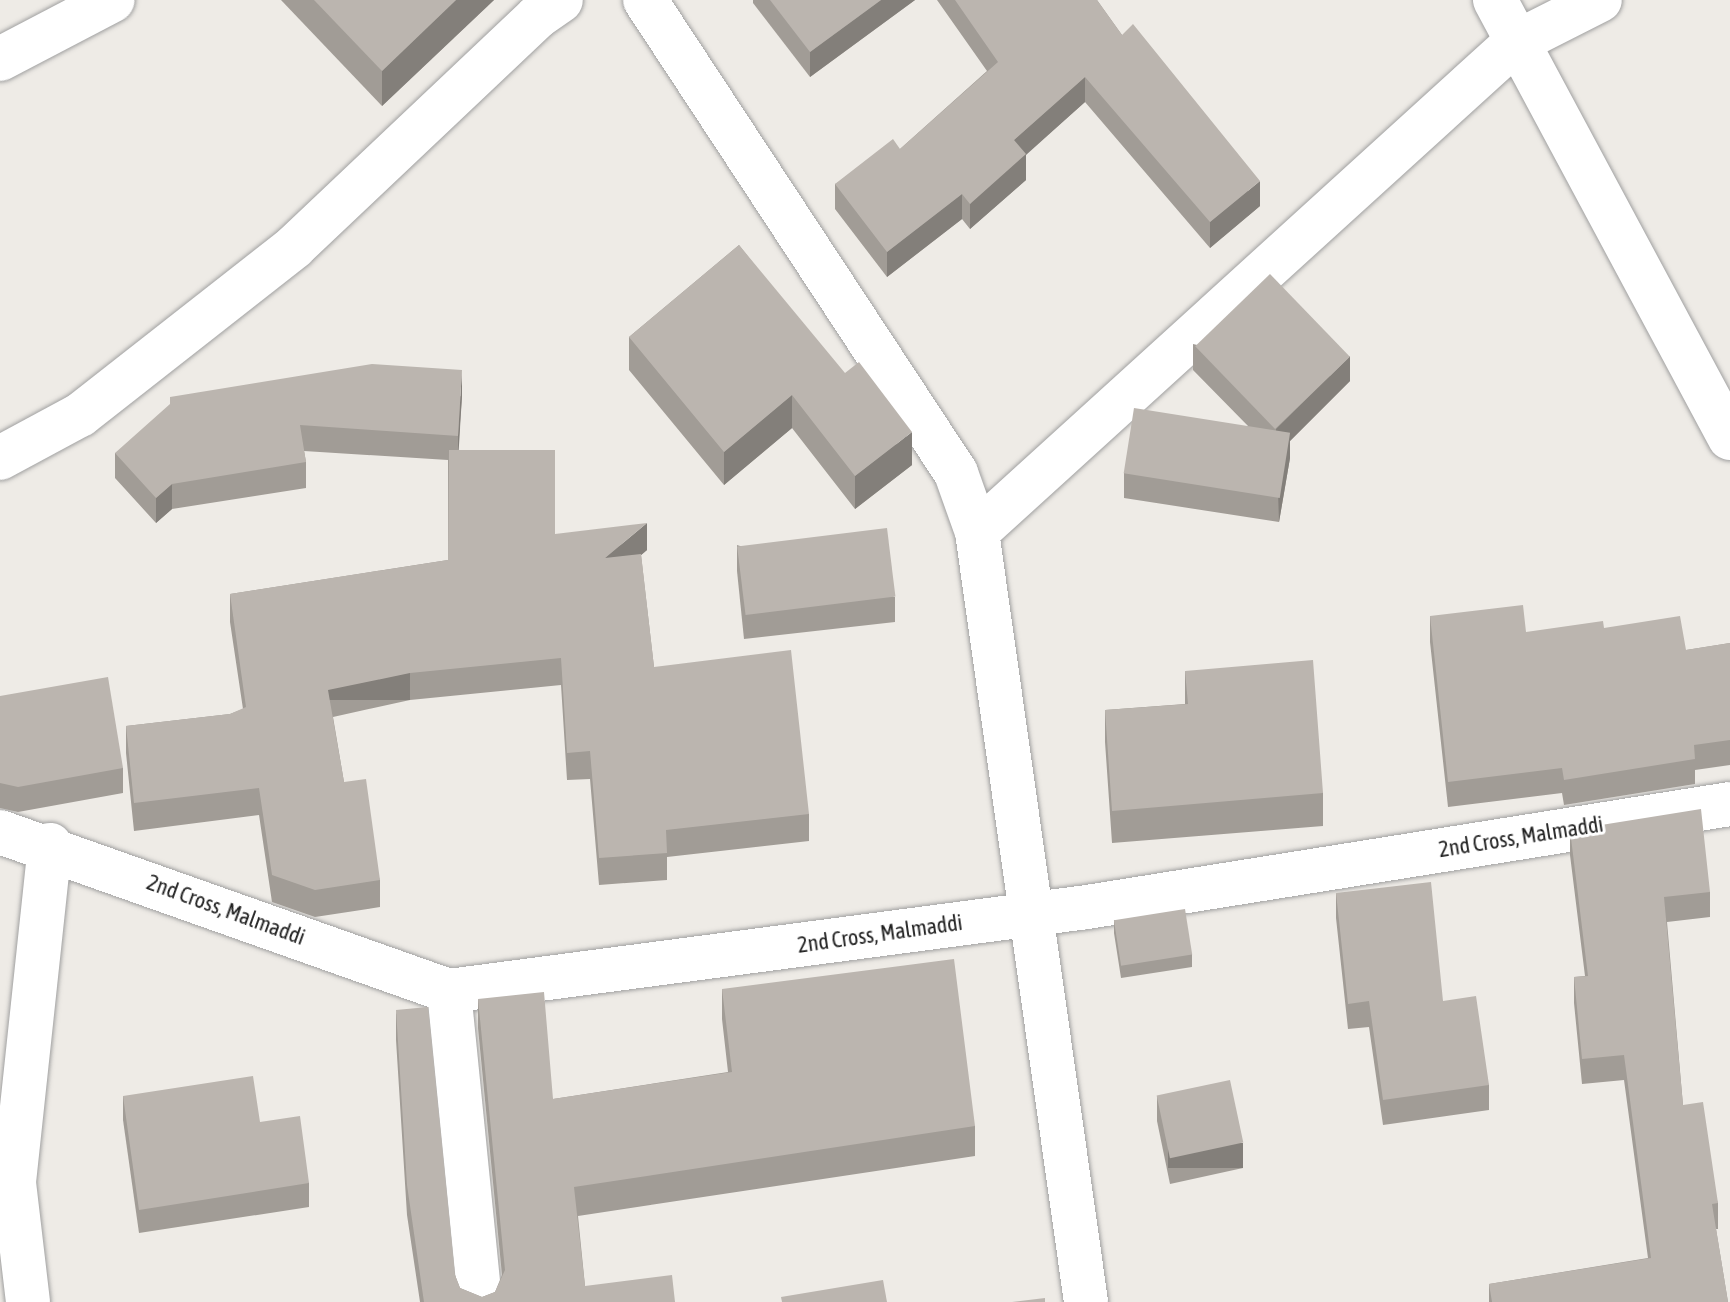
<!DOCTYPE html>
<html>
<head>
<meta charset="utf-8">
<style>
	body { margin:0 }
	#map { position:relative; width:1730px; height:1302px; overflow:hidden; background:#eeebe6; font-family:"Asap Condensed",sans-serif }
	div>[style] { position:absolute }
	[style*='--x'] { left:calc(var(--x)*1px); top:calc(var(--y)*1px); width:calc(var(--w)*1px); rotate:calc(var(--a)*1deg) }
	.roads { filter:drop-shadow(0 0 2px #a0a0a0) drop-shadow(0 0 2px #a0a0a0) }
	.minor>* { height:44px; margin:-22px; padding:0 22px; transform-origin:22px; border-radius:22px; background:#fff }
	.wall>* { inset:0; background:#a19c96 }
	.shaded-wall>* { inset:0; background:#837f7a; transform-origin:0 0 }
	.building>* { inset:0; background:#bbb5af; transform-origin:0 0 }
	span { translate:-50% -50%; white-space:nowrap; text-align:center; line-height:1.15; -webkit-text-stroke:6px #fff; paint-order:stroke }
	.street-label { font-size:22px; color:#1f1f1f }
</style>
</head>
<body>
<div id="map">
	<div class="roads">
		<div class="minor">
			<i style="--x:645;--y:0;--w:566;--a:56.67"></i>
			<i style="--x:956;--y:473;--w:63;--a:70.4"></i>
			<i style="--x:977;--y:532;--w:778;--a:81.94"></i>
			<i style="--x:1495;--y:0;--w:497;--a:61.8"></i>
			<i style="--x:0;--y:59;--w:127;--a:-27.6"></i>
			<i style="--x:0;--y:458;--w:91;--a:-28.3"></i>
			<i style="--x:80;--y:415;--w:272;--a:-38.1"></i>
			<i style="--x:294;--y:247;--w:335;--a:-43.4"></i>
			<i style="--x:537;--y:17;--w:29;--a:-35"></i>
			<i style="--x:977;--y:532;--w:727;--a:-42.27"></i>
			<i style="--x:1515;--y:43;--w:95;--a:-26.8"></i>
			<i style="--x:0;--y:832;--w:476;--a:19.5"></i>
			<i style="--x:449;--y:991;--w:644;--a:-7.5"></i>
			<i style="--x:1087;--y:907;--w:651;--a:-9.1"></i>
			<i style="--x:449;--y:991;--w:313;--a:84.3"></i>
			<i style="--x:28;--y:1302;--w:121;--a:-96.7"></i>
			<i style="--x:14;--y:1182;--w:339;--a:-83.9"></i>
		</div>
	</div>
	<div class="wall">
		<i style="clip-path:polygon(281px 0,494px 0,382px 106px)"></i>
		<i style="clip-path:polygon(753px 0,915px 0,810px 77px,753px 3px)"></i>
		<i style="clip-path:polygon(937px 0,1097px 0,1122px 35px,1260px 206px,1210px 248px,1085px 102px,1026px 154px,1026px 180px,970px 229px,962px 219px,887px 277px,835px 209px,835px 184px,900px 149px,987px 71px)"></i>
		<i style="clip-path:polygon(739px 245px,912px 465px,855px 509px,792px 428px,724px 485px,629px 370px,629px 337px)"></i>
		<i style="clip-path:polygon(1193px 344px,1350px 381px,1290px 441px,1290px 458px,1279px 522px,1124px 498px,1124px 473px,1248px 426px,1193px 370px)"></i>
		<i style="clip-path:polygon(462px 396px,458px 450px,555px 534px,647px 550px,641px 555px,654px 667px,809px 814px,809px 841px,667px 857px,667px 880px,599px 885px,590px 779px,567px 780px,561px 685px,410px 700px,333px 717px,344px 782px,380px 880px,380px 907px,315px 917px,272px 902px,259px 815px,134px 831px,126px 753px,126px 726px,230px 714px,243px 709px,230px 622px,230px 594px,448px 560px,448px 460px,304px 451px,306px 462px,306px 488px,172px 509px,156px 523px,115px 478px,115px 453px)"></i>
		<i style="clip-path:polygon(737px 545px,895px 597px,895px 622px,744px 639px,737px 571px)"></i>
		<i style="clip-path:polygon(1430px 616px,1526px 632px,1686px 650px,1730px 643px,1730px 765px,1695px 770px,1695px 784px,1564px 805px,1562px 793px,1448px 807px,1430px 642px)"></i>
		<i style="clip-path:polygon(1185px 671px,1323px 793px,1323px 826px,1112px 843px,1105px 742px,1105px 710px,1185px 704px)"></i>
		<i style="clip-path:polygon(0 696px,123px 768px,123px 793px,18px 812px,0 808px)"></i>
		<i style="clip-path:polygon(1570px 830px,1710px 892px,1710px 917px,1667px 922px,1683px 1105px,1718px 1203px,1718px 1229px,1716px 1229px,1728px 1302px,1489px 1302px,1489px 1284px,1648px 1258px,1624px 1080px,1582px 1084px,1574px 1003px,1574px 977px,1585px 976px,1570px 855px)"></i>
		<i style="clip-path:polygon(1336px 893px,1443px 1001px,1489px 1085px,1489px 1110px,1383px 1125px,1369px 1027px,1348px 1029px,1336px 918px)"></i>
		<i style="clip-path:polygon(1114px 920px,1192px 954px,1192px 967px,1121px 978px,1114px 933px)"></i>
		<i style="clip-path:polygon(722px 989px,975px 1126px,975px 1156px,578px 1216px,585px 1286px,675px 1302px,420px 1302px,407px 1215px,396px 1040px,396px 1010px,455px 1275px,460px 1288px,482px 1297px,495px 1292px,502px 1275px,478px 1028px,478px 999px,553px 1099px,728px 1072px,722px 1019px)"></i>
		<i style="clip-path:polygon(123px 1096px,260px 1122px,309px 1183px,309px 1207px,139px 1233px,123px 1120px)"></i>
		<i style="clip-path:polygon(1157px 1096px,1243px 1168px,1170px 1184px,1157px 1121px)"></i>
	</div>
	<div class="shaded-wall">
		<i style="clip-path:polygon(456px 0,494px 0,382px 106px,382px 71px)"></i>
		<i style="clip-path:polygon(881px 0,915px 0,810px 77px,810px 52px)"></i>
		<i style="clip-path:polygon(1085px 77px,1085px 102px,1026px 155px,1026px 154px,1026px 180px,970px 229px,970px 204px,1014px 140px)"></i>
		<i style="clip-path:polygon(1260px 181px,1260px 206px,1210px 248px,1210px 222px)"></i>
		<i style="clip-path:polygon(962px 194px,962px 219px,887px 277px,887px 252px)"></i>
		<i style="clip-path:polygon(1350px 356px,1350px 381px,1290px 441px,1290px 458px,1279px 522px,1276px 429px)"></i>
		<i style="clip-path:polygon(462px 370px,462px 396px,458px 461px,458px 436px)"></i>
		<i style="clip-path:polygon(792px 395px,792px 428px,724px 485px,724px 452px)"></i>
		<i style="clip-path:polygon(912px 432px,912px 465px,855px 509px,855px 476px)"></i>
		<i style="clip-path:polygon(172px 484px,172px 509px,156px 523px,156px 498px)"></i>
		<i style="clip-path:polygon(647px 523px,647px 550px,605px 586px,605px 558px)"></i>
		<i style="left:410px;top:673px;width:27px;height:84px;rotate:90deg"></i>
		<i style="left:1243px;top:1143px;width:25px;height:75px;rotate:90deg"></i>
	</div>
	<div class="building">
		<i style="clip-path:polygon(314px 0,456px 0,382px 71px)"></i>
		<i style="clip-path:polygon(770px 0,881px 0,810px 52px)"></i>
		<i style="clip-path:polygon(955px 0,1097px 0,1122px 35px,1133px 24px,1260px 181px,1210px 222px,1085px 77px,1014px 140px,1026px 154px,970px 204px,962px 194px,887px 252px,835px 184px,893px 139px,900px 149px,998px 62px)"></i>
		<i style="clip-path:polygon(739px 245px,845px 373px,859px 362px,912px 432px,855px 476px,792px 395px,724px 452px,629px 337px)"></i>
		<i style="left:1270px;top:274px;width:115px;height:104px;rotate:46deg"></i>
		<i style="clip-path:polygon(372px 364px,462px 370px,458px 436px,300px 425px,306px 462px,172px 484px,156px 498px,115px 453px,170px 404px,170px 397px)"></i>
		<i style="left:1134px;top:408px;width:158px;height:66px;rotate:9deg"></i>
		<i style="clip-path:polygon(449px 450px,555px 450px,555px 534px,647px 523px,605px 558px,641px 554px,654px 667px,791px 650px,809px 814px,666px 830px,667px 853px,599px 858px,590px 751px,567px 753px,561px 658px,410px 673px,328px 690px,344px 782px,366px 779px,380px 880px,315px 890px,272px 875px,259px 788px,134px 803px,126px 726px,230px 714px,246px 707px,230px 594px,448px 560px)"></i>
		<i style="left:887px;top:528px;width:69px;height:151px;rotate:83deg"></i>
		<i style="clip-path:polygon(1523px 605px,1526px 632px,1603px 621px,1604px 628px,1680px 616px,1686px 650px,1730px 643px,1730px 740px,1694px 745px,1695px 759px,1564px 780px,1562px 768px,1448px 782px,1430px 616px)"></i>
		<i style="clip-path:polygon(1313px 660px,1323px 793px,1112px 811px,1105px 710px,1188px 704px,1185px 671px)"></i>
		<i style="clip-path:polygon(108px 677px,123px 768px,18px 787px,0 783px,0 696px)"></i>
		<i style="clip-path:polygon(1701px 809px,1710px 892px,1664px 897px,1683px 1105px,1703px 1102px,1718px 1203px,1712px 1204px,1728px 1302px,1492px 1302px,1489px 1284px,1651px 1258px,1624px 1055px,1582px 1059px,1574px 977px,1588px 976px,1570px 830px)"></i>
		<i style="clip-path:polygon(1431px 882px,1443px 1001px,1476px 996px,1489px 1085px,1383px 1100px,1369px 1001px,1348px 1004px,1336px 893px)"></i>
		<i style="left:1185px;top:909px;width:46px;height:72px;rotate:81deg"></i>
		<i style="clip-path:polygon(954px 959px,975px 1126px,574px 1187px,585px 1286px,672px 1275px,675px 1302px,424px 1302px,407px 1185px,396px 1010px,428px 1007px,455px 1275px,460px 1288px,482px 1297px,495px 1292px,505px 1270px,478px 999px,544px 992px,553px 1099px,732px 1072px,722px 989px)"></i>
		<i style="clip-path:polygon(253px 1076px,260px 1122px,300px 1116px,309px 1183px,139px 1210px,123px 1096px)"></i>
		<i style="left:1230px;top:1080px;width:64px;height:75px;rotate:78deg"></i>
		<i style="clip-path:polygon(883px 1280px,887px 1302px,782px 1302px,781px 1297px)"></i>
		<i style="clip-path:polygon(1045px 1298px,1045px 1302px,1012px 1302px)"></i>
	</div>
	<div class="street-label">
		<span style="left:1521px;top:837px;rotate:-9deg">2nd Cross, Malmaddi</span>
		<span style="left:226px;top:910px;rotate:20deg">2nd Cross, Malmaddi</span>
		<span style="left:880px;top:934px;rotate:-8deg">2nd Cross, Malmaddi</span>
	</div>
</div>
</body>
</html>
